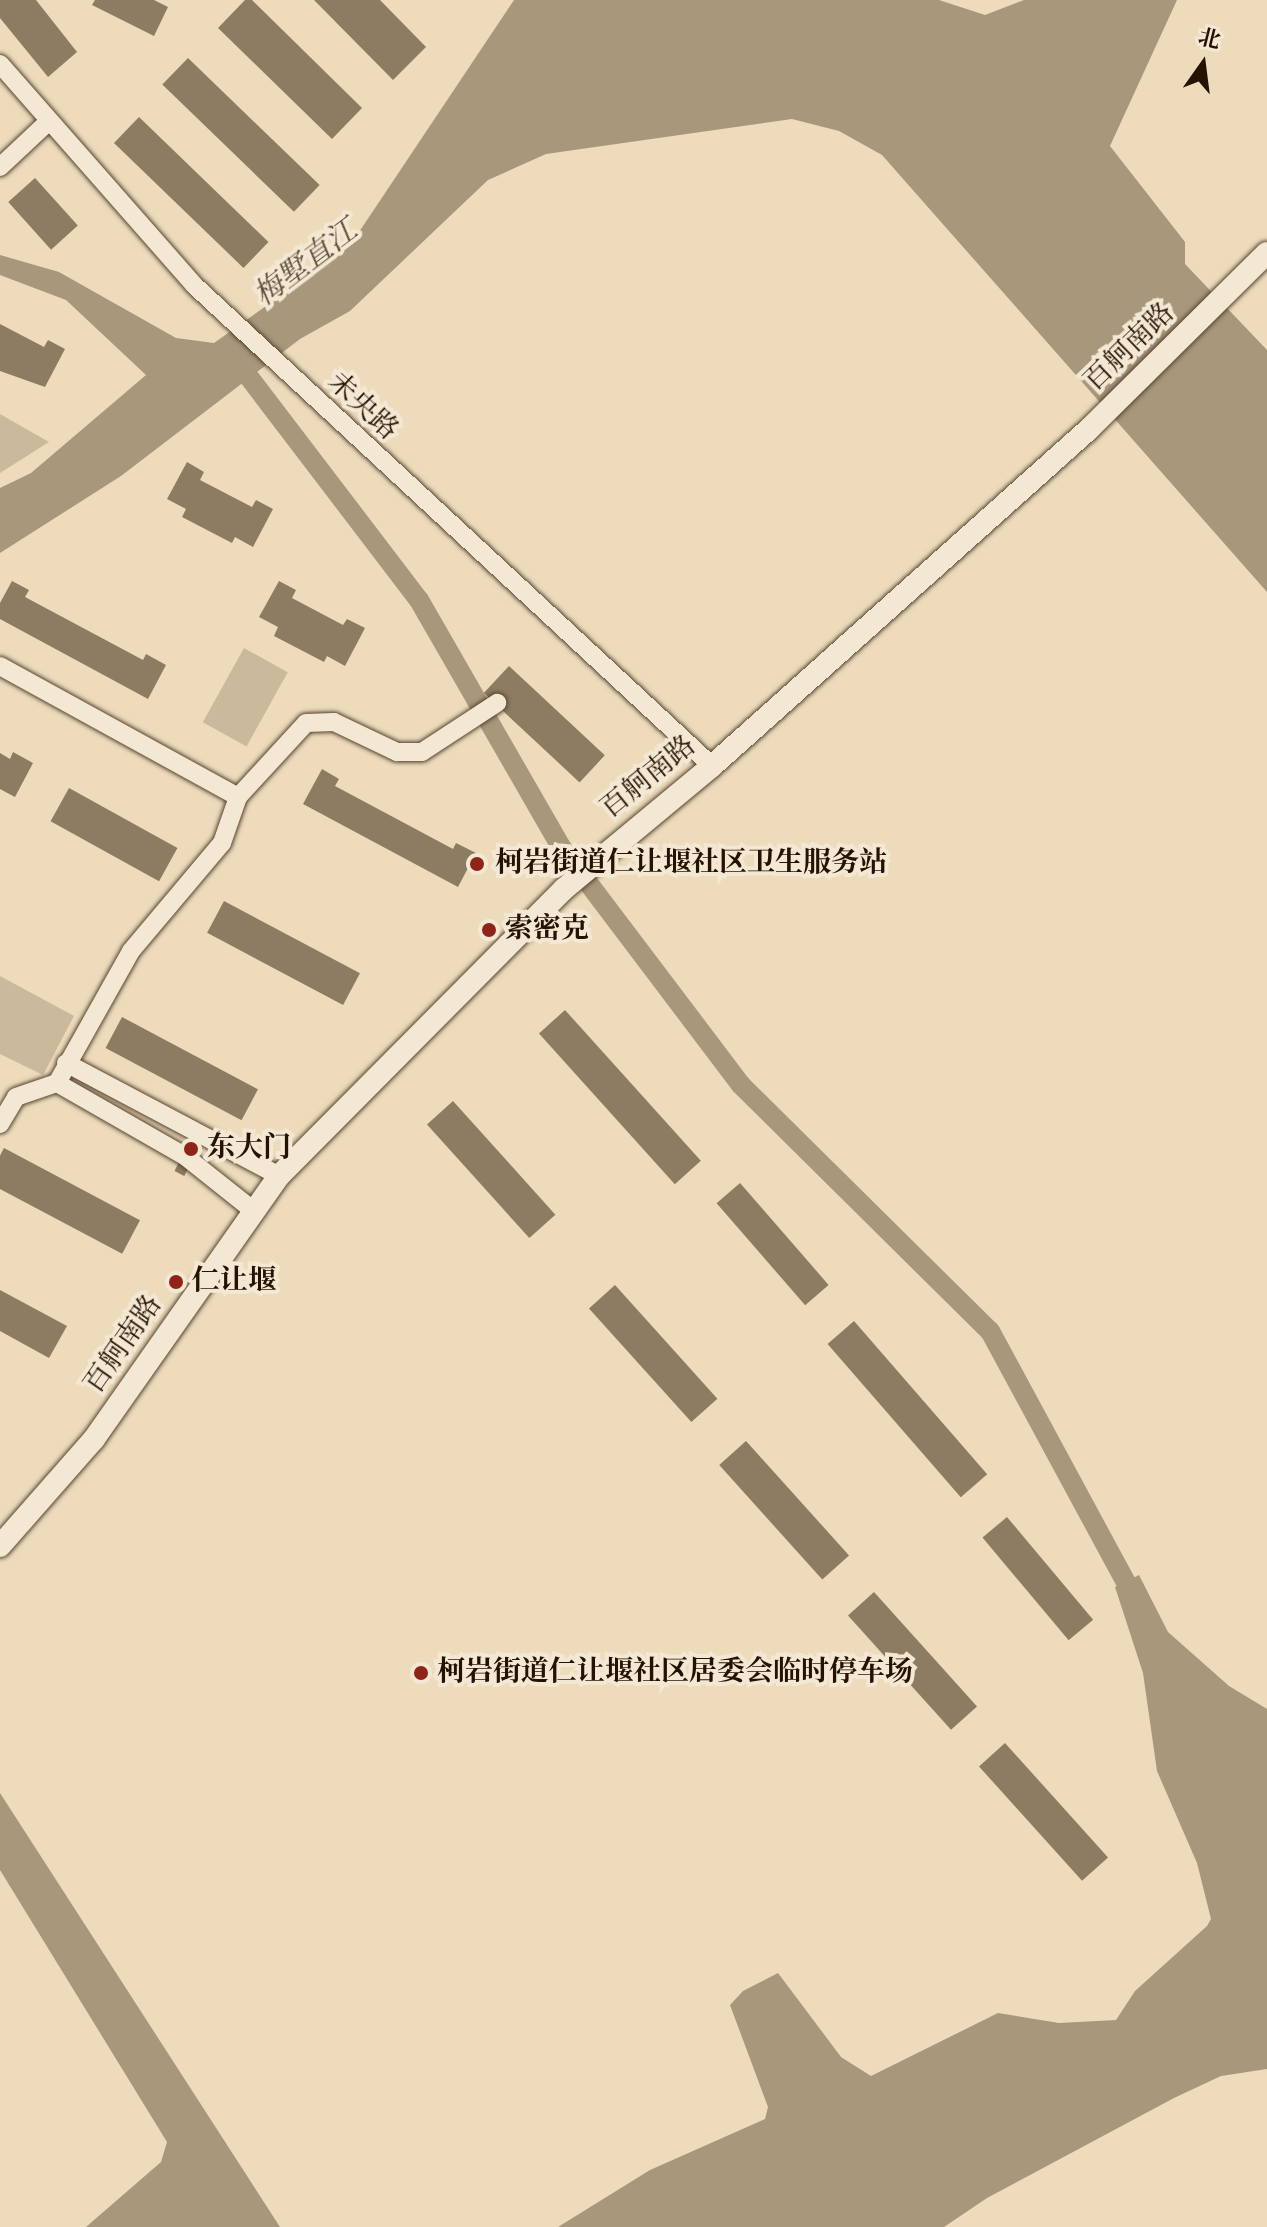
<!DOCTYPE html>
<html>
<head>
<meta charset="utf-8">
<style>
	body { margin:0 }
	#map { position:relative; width:1267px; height:2227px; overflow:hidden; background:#eddbbc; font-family:"Sorts Mill Goudy","Noto Serif SC",serif }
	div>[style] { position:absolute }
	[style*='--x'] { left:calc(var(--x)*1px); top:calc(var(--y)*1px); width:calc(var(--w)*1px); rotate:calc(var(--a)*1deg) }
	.green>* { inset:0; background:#cbb99c; transform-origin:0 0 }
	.water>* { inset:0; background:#a9977c }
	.canal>* { height:20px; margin:-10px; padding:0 10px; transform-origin:10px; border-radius:10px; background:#a9977c }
	.building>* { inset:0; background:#8d7b62; transform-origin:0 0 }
	.roads { filter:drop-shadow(0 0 2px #57442f) drop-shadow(0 0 2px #57442f) }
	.minor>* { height:18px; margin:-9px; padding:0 9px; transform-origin:9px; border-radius:9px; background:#f3e8d3 }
	.tertiary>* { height:22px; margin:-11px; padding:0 11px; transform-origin:11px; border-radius:11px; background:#f3e8d3 }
	.dots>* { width:22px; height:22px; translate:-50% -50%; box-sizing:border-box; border:4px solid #f3e8d3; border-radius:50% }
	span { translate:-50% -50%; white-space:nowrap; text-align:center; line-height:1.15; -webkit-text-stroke:8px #f3e8d3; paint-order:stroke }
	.street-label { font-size:28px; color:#251200 }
	.poi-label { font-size:28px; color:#251200; font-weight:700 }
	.left { translate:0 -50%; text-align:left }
	.water-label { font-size:30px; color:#604e38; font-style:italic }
	.north { position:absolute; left:1163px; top:24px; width:80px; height:80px; -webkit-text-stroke:6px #f3e8d3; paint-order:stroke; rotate:14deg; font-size:22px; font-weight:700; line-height:32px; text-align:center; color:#251200 }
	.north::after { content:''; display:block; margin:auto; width:28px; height:36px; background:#251200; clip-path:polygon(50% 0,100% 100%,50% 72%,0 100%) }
</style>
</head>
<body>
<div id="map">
	<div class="green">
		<i style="clip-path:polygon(0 414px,49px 442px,0 473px)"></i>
		<i style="left:244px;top:648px;width:50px;height:85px;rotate:29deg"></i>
		<i style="clip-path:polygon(0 976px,74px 1016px,43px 1075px,0 1054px)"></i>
	</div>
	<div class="water">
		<i style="clip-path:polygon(514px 0,939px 0,985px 15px,1024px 0,1177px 0,1110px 146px,1185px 242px,1185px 264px,1267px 350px,1267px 592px,882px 155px,839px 131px,792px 119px,546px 154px,488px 180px,350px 311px,300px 339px,121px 476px,0 553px,0 488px,31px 473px,146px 375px,66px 300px,0 275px,0 255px,59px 272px,176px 338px,214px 343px,321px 267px,357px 235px)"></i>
		<i style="clip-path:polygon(1139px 1575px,1168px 1632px,1229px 1686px,1267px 1709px,1267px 2069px,1221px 2076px,1174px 2098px,987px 2198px,944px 2227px,558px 2227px,650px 2170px,765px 2119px,768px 2107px,730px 2005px,743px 1991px,778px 1973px,841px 2057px,871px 2076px,998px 2013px,1059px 2023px,1116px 2020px,1135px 1991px,1207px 1926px,1211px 1919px,1197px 1863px,1157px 1771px,1143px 1673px,1115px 1587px)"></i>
		<i style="clip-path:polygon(0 1793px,280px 2227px,86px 2227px,161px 2162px,167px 2142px,0 1870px)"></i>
	</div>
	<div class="canal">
		<i style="--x:236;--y:360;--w:302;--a:52.7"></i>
		<i style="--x:419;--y:600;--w:285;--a:60.1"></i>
		<i style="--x:561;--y:847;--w:298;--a:52.9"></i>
		<i style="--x:741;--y:1085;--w:350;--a:44.7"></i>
		<i style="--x:990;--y:1331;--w:313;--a:61.6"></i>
	</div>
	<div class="building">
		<i style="clip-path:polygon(0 0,36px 0,77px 52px,48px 77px,0 18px)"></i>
		<i style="clip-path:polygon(95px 0,154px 0,168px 7px,154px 36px,92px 5px)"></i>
		<i style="clip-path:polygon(245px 0,252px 0,362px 108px,332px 139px,218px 28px)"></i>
		<i style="clip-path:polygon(314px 0,380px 0,426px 47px,393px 80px)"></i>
		<i style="left:188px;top:58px;width:183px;height:37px;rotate:44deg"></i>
		<i style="left:139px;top:117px;width:180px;height:36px;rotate:44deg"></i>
		<i style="left:35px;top:178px;width:64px;height:36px;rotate:48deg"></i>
		<i style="clip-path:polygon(0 324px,44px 347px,48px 340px,65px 349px,45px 387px,0 371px)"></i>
		<i style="clip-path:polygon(187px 462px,204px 472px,200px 480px,252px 507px,256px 500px,273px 509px,253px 547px,235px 537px,232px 543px,182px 517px,186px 509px,167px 499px)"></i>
		<i style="clip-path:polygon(12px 581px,29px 590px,25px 597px,143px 660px,146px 654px,166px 665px,148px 699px,0 619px,0 603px)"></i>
		<i style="clip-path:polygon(279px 581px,296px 590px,292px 598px,343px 625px,347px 619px,365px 628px,345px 666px,327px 656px,324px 662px,274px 636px,278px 627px,259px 617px)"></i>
		<i style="left:509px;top:666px;width:131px;height:37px;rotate:43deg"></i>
		<i style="clip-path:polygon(13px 752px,33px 763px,15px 797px,0 789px,0 753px,10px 759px)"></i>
		<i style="clip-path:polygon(322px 769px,339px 779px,335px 786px,453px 849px,456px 843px,476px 853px,458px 887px,303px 804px)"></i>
		<i style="left:69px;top:788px;width:124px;height:38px;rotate:29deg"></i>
		<i style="left:224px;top:901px;width:154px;height:36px;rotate:28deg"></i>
		<i style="left:565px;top:1010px;width:203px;height:35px;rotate:48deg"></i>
		<i style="left:122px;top:1017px;width:154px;height:35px;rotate:28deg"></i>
		<i style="left:453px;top:1101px;width:153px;height:35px;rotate:48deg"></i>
		<i style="left:199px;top:1123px;width:11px;height:54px;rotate:27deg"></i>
		<i style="left:4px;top:1148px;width:154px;height:38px;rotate:28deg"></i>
		<i style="left:740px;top:1183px;width:135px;height:31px;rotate:49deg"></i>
		<i style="left:615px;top:1285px;width:153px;height:35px;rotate:48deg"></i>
		<i style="clip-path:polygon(0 1290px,67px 1326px,49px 1358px,0 1331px)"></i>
		<i style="left:854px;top:1321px;width:203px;height:35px;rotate:49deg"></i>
		<i style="left:746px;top:1441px;width:154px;height:36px;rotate:48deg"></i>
		<i style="left:1007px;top:1517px;width:134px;height:32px;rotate:50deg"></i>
		<i style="left:874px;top:1592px;width:154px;height:35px;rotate:48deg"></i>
		<i style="left:1005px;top:1743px;width:154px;height:35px;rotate:48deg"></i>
	</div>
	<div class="roads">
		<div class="minor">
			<i style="--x:0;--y:64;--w:294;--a:48.7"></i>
			<i style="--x:194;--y:285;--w:707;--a:42.88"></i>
			<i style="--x:0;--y:167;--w:66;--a:-43.2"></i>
			<i style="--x:0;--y:666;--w:272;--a:28.8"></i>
			<i style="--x:66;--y:1063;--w:241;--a:27.9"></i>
			<i style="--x:57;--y:1083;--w:149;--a:29.8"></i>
			<i style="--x:186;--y:1157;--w:87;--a:38.5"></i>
			<i style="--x:0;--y:1124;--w:31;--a:-59"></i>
			<i style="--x:16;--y:1097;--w:43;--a:-18.9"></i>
			<i style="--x:57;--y:1083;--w:151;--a:-60.7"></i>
			<i style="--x:131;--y:951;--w:141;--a:-49.9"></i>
			<i style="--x:222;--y:843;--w:49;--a:-70.8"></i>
			<i style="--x:238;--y:797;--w:100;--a:-47.4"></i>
			<i style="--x:306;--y:723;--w:28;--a:-2"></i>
			<i style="--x:334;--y:722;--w:70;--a:25.5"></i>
			<i style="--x:397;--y:752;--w:25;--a:0"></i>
			<i style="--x:422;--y:752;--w:90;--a:-33.2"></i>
		</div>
		<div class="tertiary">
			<i style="--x:0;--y:1546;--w:142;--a:-48.7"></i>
			<i style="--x:94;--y:1439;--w:322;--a:-54.9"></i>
			<i style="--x:279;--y:1176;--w:404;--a:-45.2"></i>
			<i style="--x:564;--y:889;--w:192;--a:-39.7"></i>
			<i style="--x:712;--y:766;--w:506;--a:-41.79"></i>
			<i style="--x:1089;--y:429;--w:250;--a:-44.7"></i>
		</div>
	</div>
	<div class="dots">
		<i style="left:477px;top:864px;background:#8f2418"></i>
		<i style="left:489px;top:930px;background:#8f2418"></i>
		<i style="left:191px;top:1149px;background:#8f2418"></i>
		<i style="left:176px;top:1282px;background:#8f2418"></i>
		<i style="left:421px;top:1673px;background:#8f2418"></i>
	</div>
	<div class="street-label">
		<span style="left:1130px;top:348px;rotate:-44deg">百舸南路</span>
		<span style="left:362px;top:407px;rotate:43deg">未央路</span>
		<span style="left:649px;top:778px;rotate:-39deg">百舸南路</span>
		<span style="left:124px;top:1345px;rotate:-55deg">百舸南路</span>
	</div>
	<div class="poi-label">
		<span class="left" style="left:495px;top:864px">柯岩街道仁让堰社区卫生服务站</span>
		<span class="left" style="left:505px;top:930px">索密克</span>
		<span class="left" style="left:207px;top:1149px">东大门</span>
		<span class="left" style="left:192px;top:1282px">仁让堰</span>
		<span class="left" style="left:437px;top:1673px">柯岩街道仁让堰社区居委会临时停车场</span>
	</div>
	<div class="water-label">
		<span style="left:307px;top:265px;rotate:-37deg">梅墅直江</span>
	</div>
	<div class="north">北</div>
</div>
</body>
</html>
